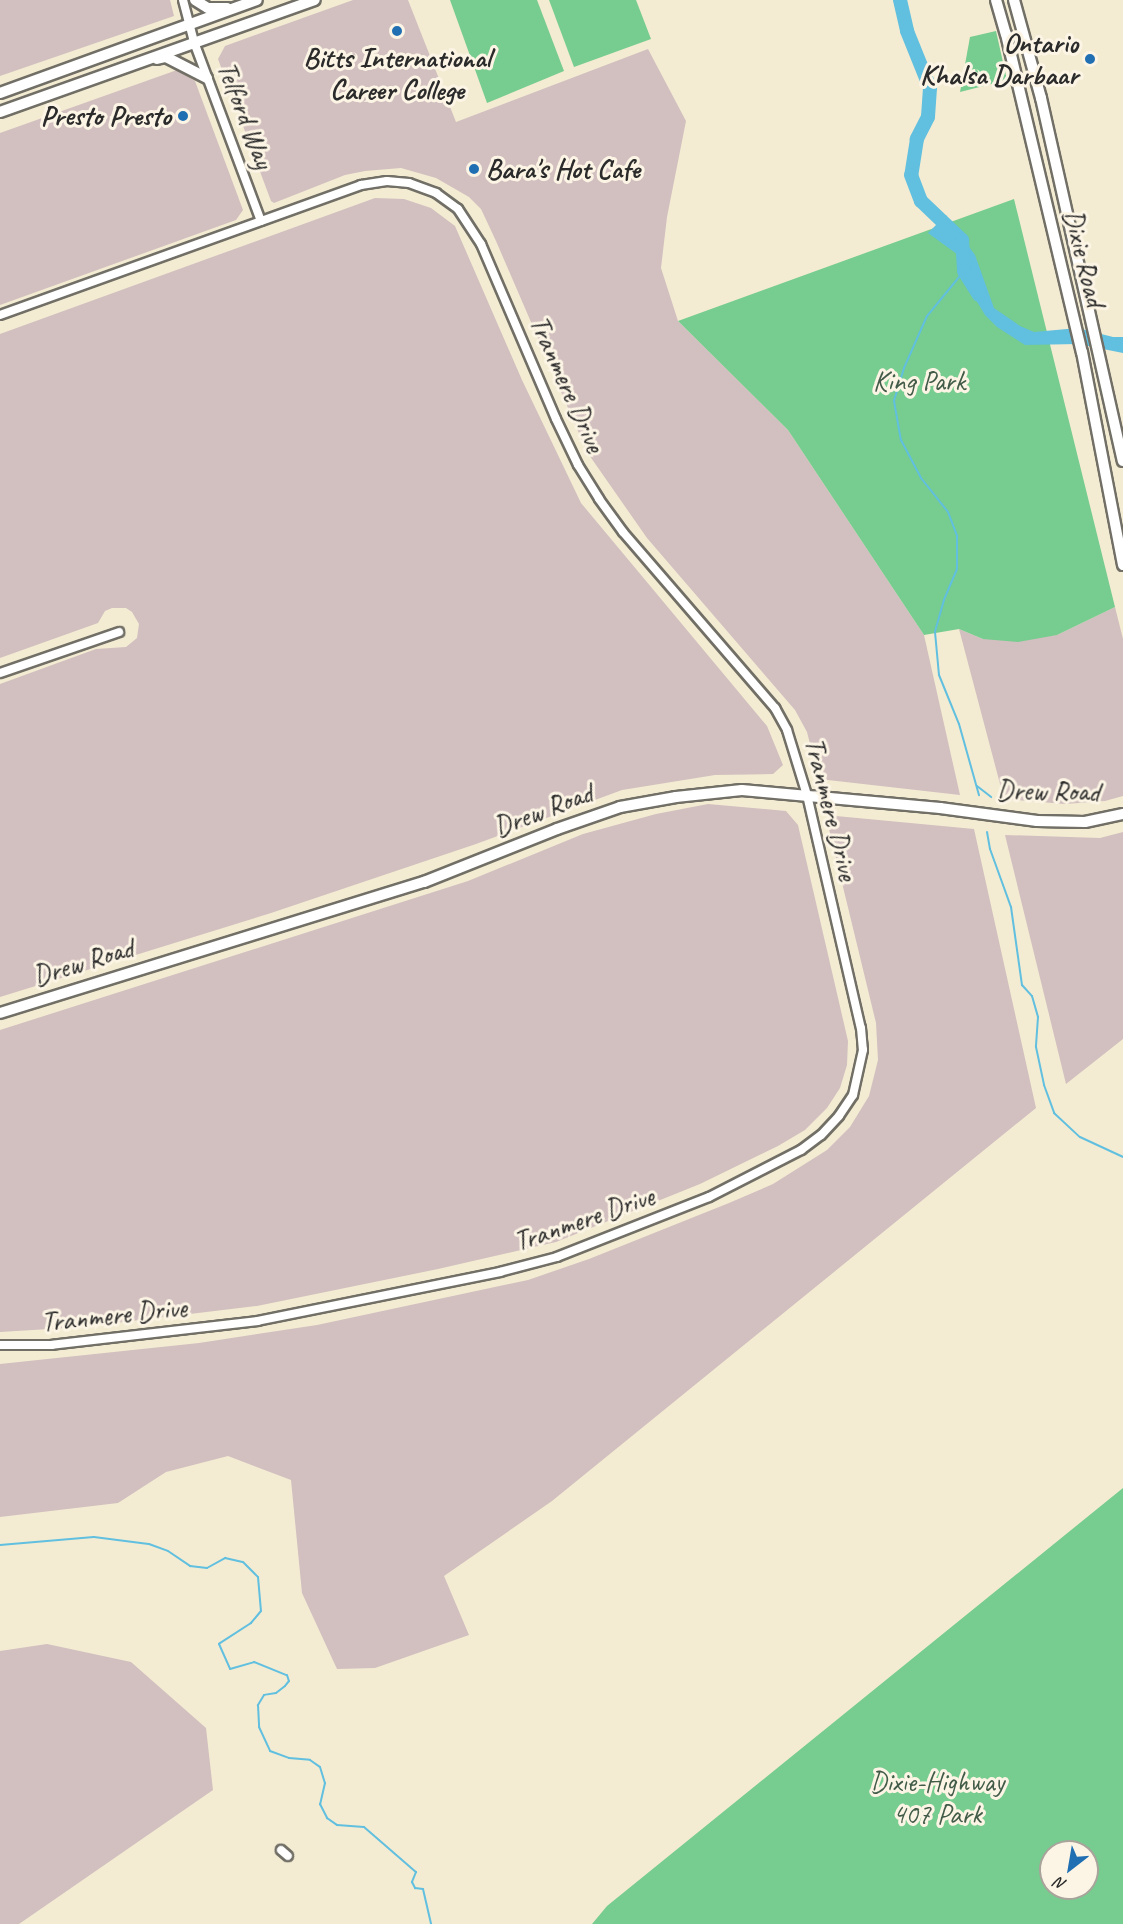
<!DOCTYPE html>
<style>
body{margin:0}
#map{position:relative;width:1123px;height:1924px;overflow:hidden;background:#f3ecd3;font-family:Caveat,sans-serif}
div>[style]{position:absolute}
.industrial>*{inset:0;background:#d2bfbf}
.green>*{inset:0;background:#77cc8f}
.water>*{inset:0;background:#61bfdf}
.stream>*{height:2px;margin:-1px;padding:0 1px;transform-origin:1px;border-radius:1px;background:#61bfdf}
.river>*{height:14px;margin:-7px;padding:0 7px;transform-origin:7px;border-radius:7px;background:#61bfdf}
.roads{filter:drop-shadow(2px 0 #716f66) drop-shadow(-2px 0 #716f66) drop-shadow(0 2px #716f66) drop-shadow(0 -2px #716f66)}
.street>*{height:8px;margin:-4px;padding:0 4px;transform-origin:4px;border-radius:4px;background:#fff}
.secondary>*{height:10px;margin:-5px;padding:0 5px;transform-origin:5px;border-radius:5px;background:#fff}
.dots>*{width:16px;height:16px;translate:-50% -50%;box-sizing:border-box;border:3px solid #fcf5e5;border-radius:50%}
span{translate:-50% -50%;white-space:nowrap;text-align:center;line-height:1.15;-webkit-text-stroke:6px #fcf5e5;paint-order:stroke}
.poi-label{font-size:28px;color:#2b2b2b;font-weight:700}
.right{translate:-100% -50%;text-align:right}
.left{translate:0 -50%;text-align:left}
.street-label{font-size:28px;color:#2b2b2b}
.park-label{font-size:28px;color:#425b49}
.north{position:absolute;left:1039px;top:1840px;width:60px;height:60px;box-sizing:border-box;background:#fcf5e5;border:2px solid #a8a49b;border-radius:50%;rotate:211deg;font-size:16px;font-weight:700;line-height:24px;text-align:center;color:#2b2b2b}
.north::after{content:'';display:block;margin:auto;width:21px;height:27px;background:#1f6fb2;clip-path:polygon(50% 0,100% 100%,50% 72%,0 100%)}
</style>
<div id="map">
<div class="industrial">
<i style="clip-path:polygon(0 0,170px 0,174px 16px,0 76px)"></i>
<i style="clip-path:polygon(353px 0,408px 0,456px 122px,648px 49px,686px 121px,667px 217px,661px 268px,678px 321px,788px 430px,924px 635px,960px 795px,819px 779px,807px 732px,795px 710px,647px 538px,587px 452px,496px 241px,481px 209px,469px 197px,436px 178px,401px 168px,365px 171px,345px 175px,274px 203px,271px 201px,218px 59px,225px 46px)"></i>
<i style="clip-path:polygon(177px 70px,195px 81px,243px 210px,236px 220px,0 305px,0 133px)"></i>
<i style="clip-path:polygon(375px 198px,404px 199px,431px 208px,455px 226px,522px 380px,581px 503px,767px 726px,783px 765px,773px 774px,715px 775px,622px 790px,476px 844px,271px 913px,0 997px,0 684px,96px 649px,126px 647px,137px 638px,139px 624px,132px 612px,126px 608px,112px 608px,105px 611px,98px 623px,0 658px,0 334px)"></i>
<i style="clip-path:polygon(1115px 607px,1123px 639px,1123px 796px,1105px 801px,1065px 804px,1004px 799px,959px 629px,983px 639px,1057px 635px)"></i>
<i style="clip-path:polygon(708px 804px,786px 811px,798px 825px,848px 1041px,847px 1065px,840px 1088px,827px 1108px,805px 1130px,778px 1146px,700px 1184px,556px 1242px,438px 1269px,257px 1306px,82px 1327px,0 1332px,0 1030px,468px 881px,583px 834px,656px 814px)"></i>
<i style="clip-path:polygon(836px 816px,974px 829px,1036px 1108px,552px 1501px,444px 1576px,469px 1635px,375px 1668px,337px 1669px,302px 1593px,291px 1480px,228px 1456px,166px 1472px,118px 1503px,0 1517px,0 1364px,199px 1343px,317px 1325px,528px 1280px,589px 1259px,729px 1203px,773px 1184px,827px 1150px,850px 1127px,869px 1096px,878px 1060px,876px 1023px,828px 825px)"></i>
<i style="clip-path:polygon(1123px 832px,1123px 1039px,1066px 1084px,1005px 835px,1100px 838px)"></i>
<i style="clip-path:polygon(47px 1644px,131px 1662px,206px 1728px,213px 1790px,19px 1924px,0 1924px,0 1651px)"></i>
</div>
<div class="green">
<i style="clip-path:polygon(450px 0,537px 0,564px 71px,487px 103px)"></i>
<i style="clip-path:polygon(549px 0,636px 0,651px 39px,574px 67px)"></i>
<i style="clip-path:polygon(996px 31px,1007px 80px,960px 92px,970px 37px)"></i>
<i style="clip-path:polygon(1014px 199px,1115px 607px,1057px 635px,1018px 642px,983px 639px,959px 629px,924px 635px,788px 430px,678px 321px)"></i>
<i style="clip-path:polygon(evenodd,1123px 1488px,1123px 1924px,592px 1924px,607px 1906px,1123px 1488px,1051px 1852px,1087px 1852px,1087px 1888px,1051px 1888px,1051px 1852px)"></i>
</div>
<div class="water">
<i style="clip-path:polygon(946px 215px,975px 255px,994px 308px,1020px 326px,1034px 332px,1078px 328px,1113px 337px,1123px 337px,1123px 353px,1078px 344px,1025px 345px,997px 327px,985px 315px,976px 300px,961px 257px,928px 233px)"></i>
</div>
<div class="stream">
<i style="left:964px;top:271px;width:58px;rotate:129.4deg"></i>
<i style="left:927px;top:316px;width:57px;rotate:113.9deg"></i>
<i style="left:904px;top:368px;width:34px;rotate:107deg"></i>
<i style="left:894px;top:401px;width:40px;rotate:80deg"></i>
<i style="left:901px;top:440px;width:43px;rotate:62.2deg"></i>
<i style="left:921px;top:478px;width:43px;rotate:51.5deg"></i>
<i style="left:948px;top:512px;width:26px;rotate:69deg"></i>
<i style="left:957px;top:536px;width:33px;rotate:90deg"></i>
<i style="left:957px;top:569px;width:34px;rotate:113deg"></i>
<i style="left:944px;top:600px;width:33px;rotate:106deg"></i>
<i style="left:935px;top:632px;width:43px;rotate:84.7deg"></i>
<i style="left:939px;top:675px;width:53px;rotate:67.8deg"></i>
<i style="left:959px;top:724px;width:74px;rotate:74.3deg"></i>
<i style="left:977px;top:786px;width:18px;rotate:38deg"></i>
<i style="left:987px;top:832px;width:17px;rotate:80deg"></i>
<i style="left:990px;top:849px;width:62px;rotate:70.1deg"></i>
<i style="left:1011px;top:907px;width:79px;rotate:82deg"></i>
<i style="left:1022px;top:985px;width:15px;rotate:48deg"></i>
<i style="left:1032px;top:996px;width:22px;rotate:74deg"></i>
<i style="left:1038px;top:1017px;width:30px;rotate:94deg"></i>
<i style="left:1036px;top:1047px;width:39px;rotate:78deg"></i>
<i style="left:1044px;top:1085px;width:30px;rotate:70deg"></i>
<i style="left:1054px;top:1113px;width:35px;rotate:43deg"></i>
<i style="left:1080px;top:1137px;width:47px;rotate:24.9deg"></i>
<i style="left:0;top:1545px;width:94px;rotate:-4.9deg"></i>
<i style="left:94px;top:1537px;width:55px;rotate:7.3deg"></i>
<i style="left:149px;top:1544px;width:20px;rotate:20deg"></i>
<i style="left:168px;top:1551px;width:27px;rotate:34deg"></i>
<i style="left:190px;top:1566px;width:17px;rotate:7deg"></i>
<i style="left:207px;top:1568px;width:21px;rotate:-29deg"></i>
<i style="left:225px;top:1558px;width:18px;rotate:13deg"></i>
<i style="left:243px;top:1562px;width:21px;rotate:45deg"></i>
<i style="left:258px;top:1577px;width:34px;rotate:85deg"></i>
<i style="left:261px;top:1611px;width:16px;rotate:130deg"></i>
<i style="left:251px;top:1623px;width:38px;rotate:147deg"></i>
<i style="left:219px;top:1644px;width:27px;rotate:66deg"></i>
<i style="left:230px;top:1669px;width:25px;rotate:-16deg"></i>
<i style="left:254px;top:1662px;width:35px;rotate:22deg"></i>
<i style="left:287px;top:1675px;width:6px;rotate:72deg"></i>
<i style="left:289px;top:1681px;width:6px;rotate:129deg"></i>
<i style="left:285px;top:1686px;width:11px;rotate:142deg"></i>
<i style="left:276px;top:1693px;width:12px;rotate:171deg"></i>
<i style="left:264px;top:1695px;width:12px;rotate:121deg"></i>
<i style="left:258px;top:1705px;width:22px;rotate:87deg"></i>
<i style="left:259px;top:1727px;width:26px;rotate:65deg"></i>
<i style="left:270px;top:1751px;width:20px;rotate:20deg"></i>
<i style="left:289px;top:1758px;width:21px;rotate:5deg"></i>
<i style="left:310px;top:1760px;width:12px;rotate:35deg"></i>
<i style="left:320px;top:1767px;width:17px;rotate:73deg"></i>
<i style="left:325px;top:1783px;width:22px;rotate:103deg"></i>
<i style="left:320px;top:1804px;width:16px;rotate:63deg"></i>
<i style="left:327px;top:1818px;width:12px;rotate:35deg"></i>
<i style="left:337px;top:1825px;width:27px;rotate:4deg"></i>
<i style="left:364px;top:1827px;width:69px;rotate:40.9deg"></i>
<i style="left:416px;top:1872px;width:11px;rotate:112deg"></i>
<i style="left:412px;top:1882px;width:7px;rotate:63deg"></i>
<i style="left:415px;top:1888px;width:8px;rotate:7deg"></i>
<i style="left:423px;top:1889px;width:36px;rotate:77deg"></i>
</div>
<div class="river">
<i style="left:900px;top:0;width:32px;rotate:77deg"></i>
<i style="left:907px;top:31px;width:61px;rotate:68deg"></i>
<i style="left:930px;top:88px;width:29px;rotate:94deg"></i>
<i style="left:928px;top:117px;width:25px;rotate:117deg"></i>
<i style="left:917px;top:139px;width:36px;rotate:99deg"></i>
<i style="left:911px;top:175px;width:28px;rotate:69deg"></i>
<i style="left:921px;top:201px;width:57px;rotate:43.6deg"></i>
<i style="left:962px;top:240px;width:31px;rotate:86deg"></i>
<i style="left:964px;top:271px;width:28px;rotate:58deg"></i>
</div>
<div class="roads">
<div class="street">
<i style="left:183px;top:0;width:43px;rotate:75.3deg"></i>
<i style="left:194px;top:42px;width:191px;rotate:69.5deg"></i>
<i style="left:0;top:315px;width:384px;rotate:-19.8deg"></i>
<i style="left:361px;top:185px;width:26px;rotate:-9deg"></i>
<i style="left:387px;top:181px;width:22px;rotate:5deg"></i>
<i style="left:409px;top:183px;width:29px;rotate:20deg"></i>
<i style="left:436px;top:193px;width:27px;rotate:36deg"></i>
<i style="left:458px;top:209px;width:42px;rotate:56.7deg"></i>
<i style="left:481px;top:244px;width:190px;rotate:66.8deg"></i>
<i style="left:556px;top:419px;width:51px;rotate:64.4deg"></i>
<i style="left:578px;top:465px;width:40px;rotate:58deg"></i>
<i style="left:599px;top:499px;width:41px;rotate:54deg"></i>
<i style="left:623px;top:532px;width:233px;rotate:49.2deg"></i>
<i style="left:775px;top:708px;width:25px;rotate:61deg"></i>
<i style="left:787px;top:730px;width:68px;rotate:72.9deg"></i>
<i style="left:807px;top:795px;width:239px;rotate:77deg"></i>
<i style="left:861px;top:1028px;width:22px;rotate:85deg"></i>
<i style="left:863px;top:1050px;width:46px;rotate:102.5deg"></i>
<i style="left:853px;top:1095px;width:25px;rotate:124deg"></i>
<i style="left:839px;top:1116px;width:26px;rotate:133deg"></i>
<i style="left:821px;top:1135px;width:25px;rotate:143deg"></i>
<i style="left:801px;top:1150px;width:103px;rotate:152.9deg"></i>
<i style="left:709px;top:1197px;width:163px;rotate:158.5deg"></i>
<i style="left:557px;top:1257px;width:59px;rotate:165.3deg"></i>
<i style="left:500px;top:1272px;width:247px;rotate:168.6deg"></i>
<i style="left:258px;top:1321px;width:207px;rotate:173.4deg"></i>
<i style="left:52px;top:1345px;width:52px;rotate:180deg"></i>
<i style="left:0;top:673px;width:126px;rotate:-19deg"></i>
<i style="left:281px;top:1850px;width:9px;rotate:41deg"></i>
</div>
<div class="secondary">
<i style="left:195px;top:0;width:15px;rotate:32deg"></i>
<i style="left:208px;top:8px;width:19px"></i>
<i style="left:996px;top:0;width:35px;rotate:74deg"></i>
<i style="left:1006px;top:34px;width:327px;rotate:76.6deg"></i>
<i style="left:1082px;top:352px;width:217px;rotate:79.1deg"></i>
<i style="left:1014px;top:0;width:102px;rotate:74.6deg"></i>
<i style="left:1041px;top:98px;width:372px;rotate:77.3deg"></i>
<i style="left:157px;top:59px;width:9px;rotate:-13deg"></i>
<i style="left:166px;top:57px;width:46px;rotate:27.1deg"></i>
<i style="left:0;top:93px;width:273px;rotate:-19.9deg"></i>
<i style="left:0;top:112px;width:334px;rotate:-19.6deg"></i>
<i style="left:0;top:1013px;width:444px;rotate:-17.2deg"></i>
<i style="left:424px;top:882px;width:143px;rotate:-21.7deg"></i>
<i style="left:557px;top:829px;width:67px;rotate:-19.2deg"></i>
<i style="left:620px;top:807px;width:57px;rotate:-10.1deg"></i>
<i style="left:676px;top:797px;width:66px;rotate:-6.1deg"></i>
<i style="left:742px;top:790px;width:199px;rotate:5.2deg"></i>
<i style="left:940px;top:808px;width:98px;rotate:7.6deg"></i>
<i style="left:1037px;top:821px;width:48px;rotate:1.2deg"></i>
<i style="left:1085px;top:822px;width:39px;rotate:-12deg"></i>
</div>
</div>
<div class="dots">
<i style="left:397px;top:31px;background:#1f6fb2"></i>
<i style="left:1090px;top:59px;background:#1f6fb2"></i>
<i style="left:183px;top:116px;background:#1f6fb2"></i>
<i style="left:474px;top:169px;background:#1f6fb2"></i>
</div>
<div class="poi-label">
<span class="right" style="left:1078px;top:59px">Ontario<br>Khalsa Darbaar</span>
<span style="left:397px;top:74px">Bitts International<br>Career College</span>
<span class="right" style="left:171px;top:116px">Presto Presto</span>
<span class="left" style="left:486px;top:169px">Bara's Hot Cafe</span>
</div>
<div class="street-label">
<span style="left:245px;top:115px;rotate:69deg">Telford Way</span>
<span style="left:1084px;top:258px;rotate:76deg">Dixie Road</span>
<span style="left:567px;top:384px;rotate:66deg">Tranmere Drive</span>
<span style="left:1048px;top:791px;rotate:1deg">Drew Road</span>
<span style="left:831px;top:809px;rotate:76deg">Tranmere Drive</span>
<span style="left:543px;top:810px;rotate:-21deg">Drew Road</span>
<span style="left:83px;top:962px;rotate:-17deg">Drew Road</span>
<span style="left:584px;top:1219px;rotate:-19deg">Tranmere Drive</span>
<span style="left:114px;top:1315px;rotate:-6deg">Tranmere Drive</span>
</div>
<div class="park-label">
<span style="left:919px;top:381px">King Park</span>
<span style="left:937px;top:1798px">Dixie-Highway<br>407 Park</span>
</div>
<div class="north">N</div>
</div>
